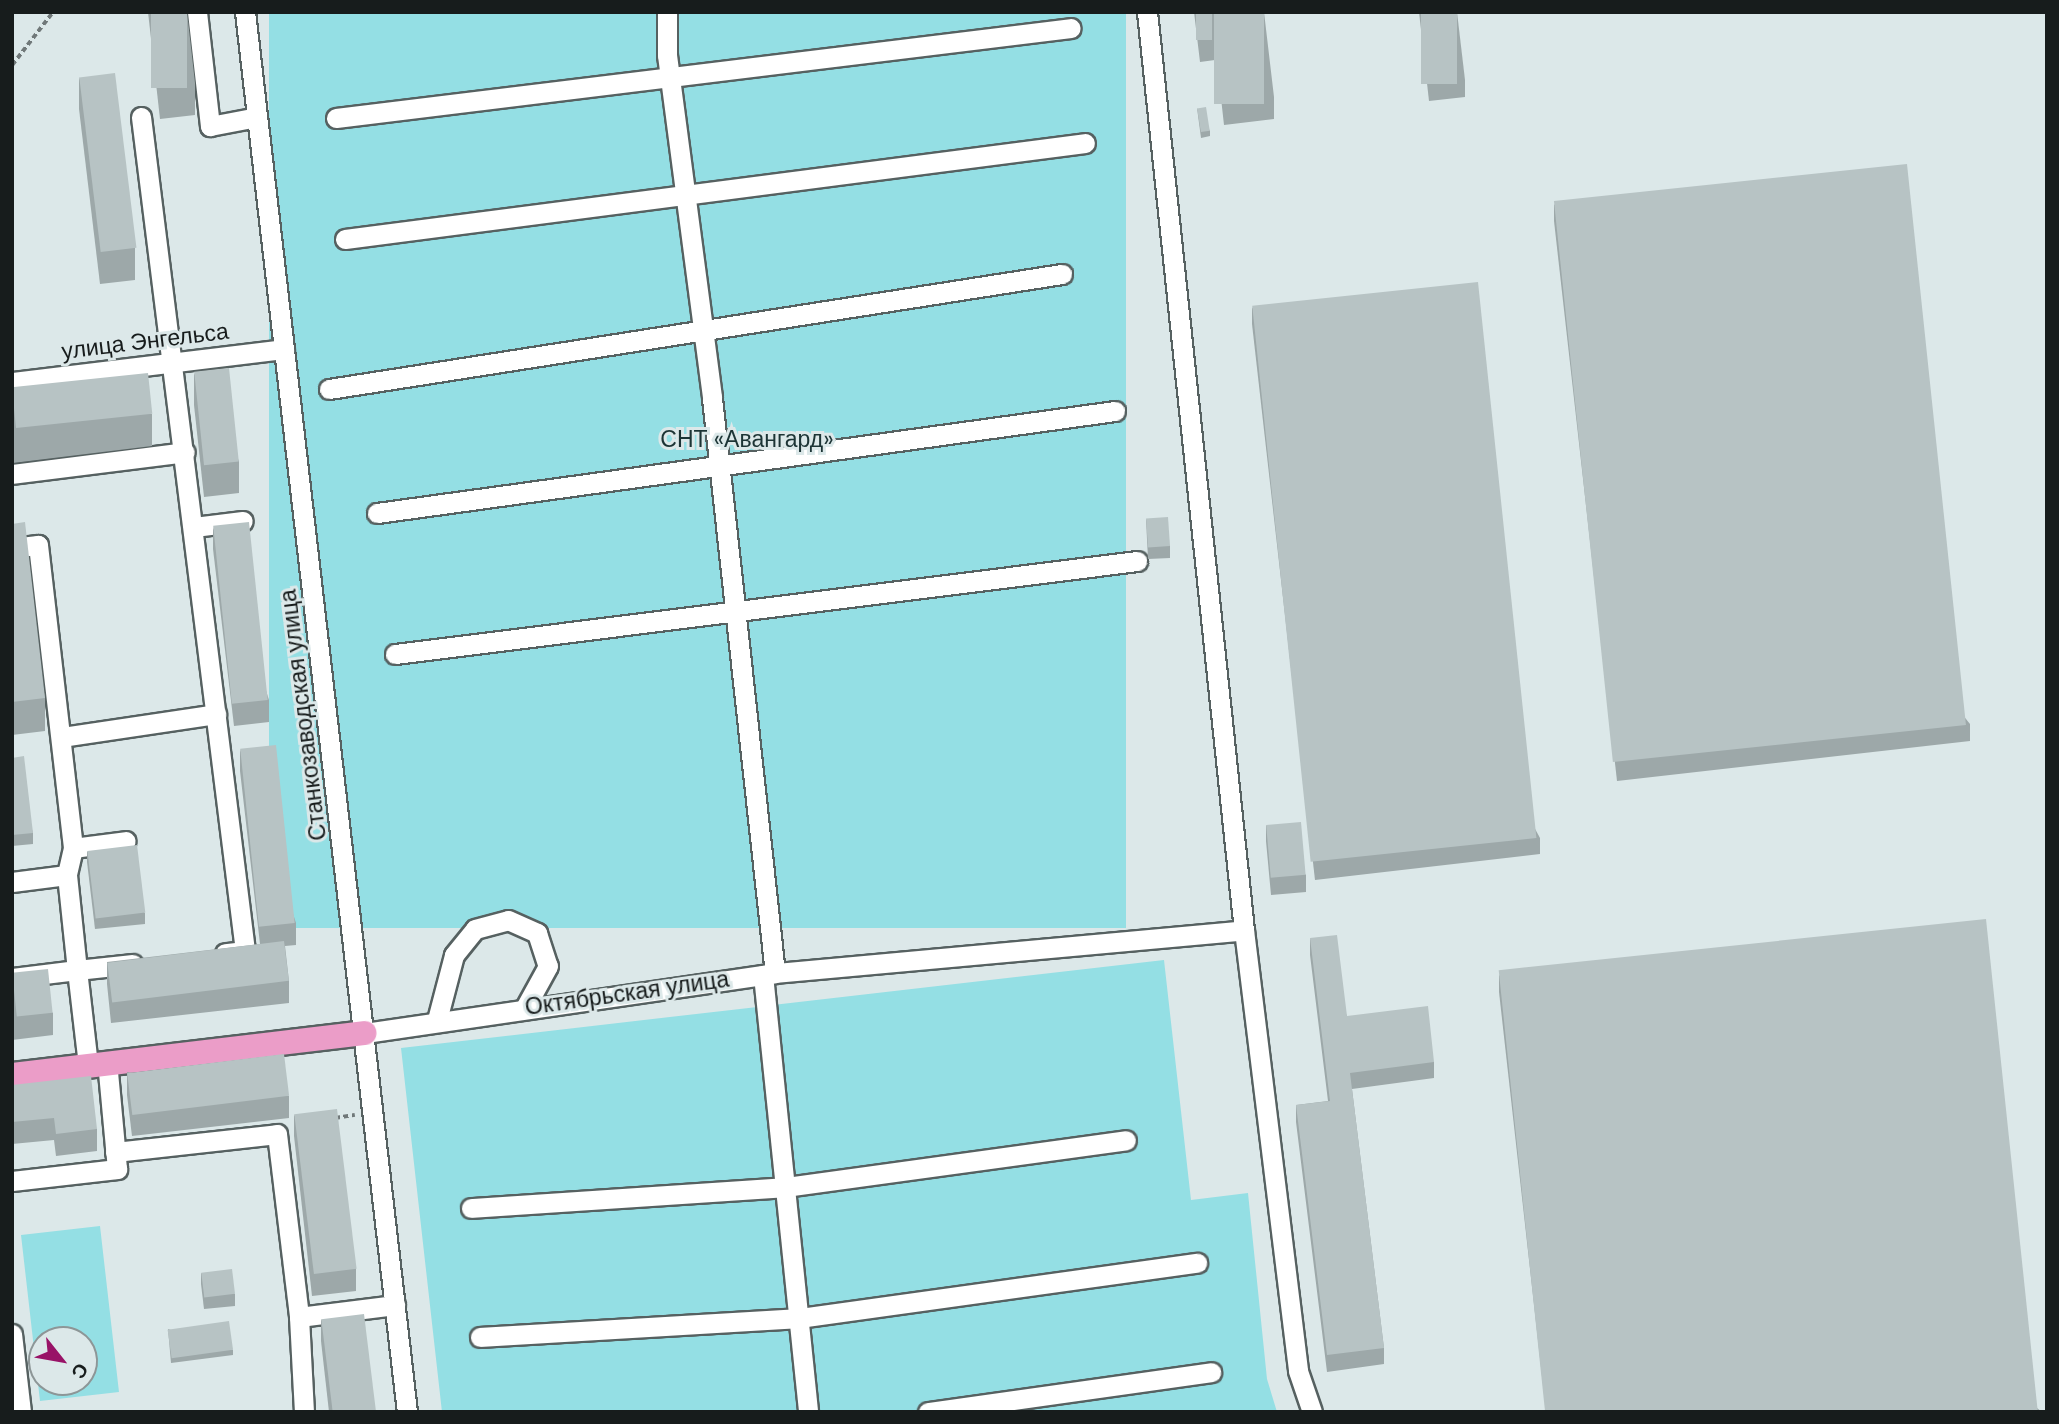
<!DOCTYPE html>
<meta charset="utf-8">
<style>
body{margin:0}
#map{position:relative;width:2059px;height:1424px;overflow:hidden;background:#dce8e9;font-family:"DM Sans",sans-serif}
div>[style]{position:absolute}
.green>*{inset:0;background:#94dfe4;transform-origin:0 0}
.path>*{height:3.5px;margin-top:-1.75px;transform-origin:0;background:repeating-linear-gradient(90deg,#707879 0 5px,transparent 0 8.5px)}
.roads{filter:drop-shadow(2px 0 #566161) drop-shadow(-2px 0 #566161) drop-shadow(0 2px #566161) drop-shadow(0 -2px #566161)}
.minor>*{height:19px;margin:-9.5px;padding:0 9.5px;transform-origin:9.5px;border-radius:9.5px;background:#fff}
.major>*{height:24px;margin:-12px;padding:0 12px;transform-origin:12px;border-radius:12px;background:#eb9dc8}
.wall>*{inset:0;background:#9da8a9}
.building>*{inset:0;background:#b7c3c4;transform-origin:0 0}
span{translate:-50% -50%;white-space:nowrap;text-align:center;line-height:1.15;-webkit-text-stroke:6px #dce8e9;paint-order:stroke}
.street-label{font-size:23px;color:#171c1c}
.park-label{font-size:23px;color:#1c3435}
.frame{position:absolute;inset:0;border:14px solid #171c1c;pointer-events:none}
.north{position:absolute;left:28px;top:1326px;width:70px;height:70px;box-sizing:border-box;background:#dce8e9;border:2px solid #8d9697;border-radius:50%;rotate:121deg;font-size:19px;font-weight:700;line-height:28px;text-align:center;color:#171c1c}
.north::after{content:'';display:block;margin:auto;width:24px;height:32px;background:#981367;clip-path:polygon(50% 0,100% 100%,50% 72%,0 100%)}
</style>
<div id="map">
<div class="green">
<i style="left:269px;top:12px;width:857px;height:916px"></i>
<i style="clip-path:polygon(1164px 960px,1191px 1200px,1248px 1193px,1267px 1379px,1277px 1412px,442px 1412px,401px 1048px)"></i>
<i style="clip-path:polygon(evenodd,100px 1226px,119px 1392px,40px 1401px,21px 1235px,100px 1226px,42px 1340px,84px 1340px,84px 1382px,42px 1382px,42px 1340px)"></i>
</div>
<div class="path">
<i style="left:12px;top:65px;width:67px;rotate:-52.3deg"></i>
<i style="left:335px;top:1118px;width:20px;rotate:-9deg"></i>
</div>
<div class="roads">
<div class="minor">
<i style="left:197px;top:12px;width:115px;rotate:83.5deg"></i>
<i style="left:210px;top:126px;width:48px;rotate:-10.8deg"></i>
<i style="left:245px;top:12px;width:1409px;rotate:83.4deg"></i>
<i style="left:667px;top:12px;width:43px;rotate:90deg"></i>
<i style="left:667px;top:55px;width:346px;rotate:82.5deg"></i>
<i style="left:712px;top:398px;width:578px;rotate:83.75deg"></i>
<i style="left:1147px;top:12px;width:923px;rotate:83.97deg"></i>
<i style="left:1244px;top:930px;width:444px;rotate:83deg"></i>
<i style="left:1298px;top:1371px;width:43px;rotate:71.1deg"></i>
<i style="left:141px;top:117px;width:840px;rotate:82.89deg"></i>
<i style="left:245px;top:951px;width:20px;rotate:174deg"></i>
<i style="left:336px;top:118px;width:740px;rotate:-6.98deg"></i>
<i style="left:345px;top:239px;width:746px;rotate:-7.39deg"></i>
<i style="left:12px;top:382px;width:274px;rotate:-6.9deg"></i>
<i style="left:329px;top:389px;width:742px;rotate:-8.92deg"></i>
<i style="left:12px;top:474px;width:174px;rotate:-7.2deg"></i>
<i style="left:377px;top:513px;width:745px;rotate:-7.87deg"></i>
<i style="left:194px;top:527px;width:49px;rotate:-7deg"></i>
<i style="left:12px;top:548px;width:26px;rotate:-7deg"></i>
<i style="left:38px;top:545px;width:305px;rotate:83.4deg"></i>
<i style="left:73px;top:848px;width:28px;rotate:103deg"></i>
<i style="left:67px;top:875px;width:96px;rotate:84deg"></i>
<i style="left:77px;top:970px;width:65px;rotate:173deg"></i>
<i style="left:395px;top:654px;width:748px;rotate:-7.14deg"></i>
<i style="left:62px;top:737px;width:156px;rotate:-8.5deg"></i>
<i style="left:73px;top:848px;width:53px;rotate:-7.5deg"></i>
<i style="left:12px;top:882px;width:55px;rotate:-7.3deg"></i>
<i style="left:763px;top:975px;width:439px;rotate:84.1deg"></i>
<i style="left:437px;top:1020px;width:67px;rotate:-75.3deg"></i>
<i style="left:454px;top:955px;width:33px;rotate:-51deg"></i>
<i style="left:475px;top:929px;width:34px;rotate:-15deg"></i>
<i style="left:508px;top:920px;width:32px;rotate:24deg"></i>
<i style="left:537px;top:933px;width:35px;rotate:72deg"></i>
<i style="left:548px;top:966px;width:46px;rotate:118.8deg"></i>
<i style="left:365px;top:1033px;width:414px;rotate:-8.3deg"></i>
<i style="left:775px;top:973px;width:471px;rotate:-5.2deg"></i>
<i style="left:88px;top:1065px;width:96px;rotate:-96.6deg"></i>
<i style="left:77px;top:970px;width:56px;rotate:-6.1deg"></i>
<i style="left:115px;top:1152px;width:163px;rotate:-6.3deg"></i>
<i style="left:277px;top:1134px;width:184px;rotate:83.1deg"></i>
<i style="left:299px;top:1317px;width:97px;rotate:-7.1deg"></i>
<i style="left:12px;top:1181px;width:106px;rotate:-6.5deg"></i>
<i style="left:117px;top:1169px;width:107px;rotate:-95.3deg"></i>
<i style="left:471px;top:1208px;width:315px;rotate:-3.8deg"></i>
<i style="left:785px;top:1187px;width:344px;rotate:-7.8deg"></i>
<i style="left:299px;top:1317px;width:95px;rotate:87deg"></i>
<i style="left:12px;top:1334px;width:79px;rotate:83.4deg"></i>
<i style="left:480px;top:1337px;width:320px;rotate:-3.4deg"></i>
<i style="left:799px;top:1318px;width:402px;rotate:-7.9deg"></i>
<i style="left:928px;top:1412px;width:286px;rotate:-8deg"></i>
</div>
<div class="major">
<i style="left:12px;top:1075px;width:355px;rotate:-6.8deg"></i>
</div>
</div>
<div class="wall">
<i style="clip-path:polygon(148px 12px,187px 12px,195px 83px,195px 115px,160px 119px)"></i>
<i style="clip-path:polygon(1194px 12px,1264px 12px,1274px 97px,1274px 119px,1224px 125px,1215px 44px,1215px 60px,1200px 62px)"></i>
<i style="clip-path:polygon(1419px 12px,1457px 12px,1465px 80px,1465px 97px,1429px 101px)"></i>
<i style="clip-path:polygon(79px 77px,135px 248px,135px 280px,100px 284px,79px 109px)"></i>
<i style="clip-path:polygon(1197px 108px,1210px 131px,1210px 136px,1201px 138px)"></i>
<i style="clip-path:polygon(1554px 204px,1970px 724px,1970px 741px,1617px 781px,1554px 221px)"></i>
<i style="clip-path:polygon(1252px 307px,1540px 838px,1540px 854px,1315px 880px,1252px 324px)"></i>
<i style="clip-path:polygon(194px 373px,239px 461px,239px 493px,204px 497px,194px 405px)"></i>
<i style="clip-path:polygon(12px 389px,152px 414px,152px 446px,12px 463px)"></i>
<i style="clip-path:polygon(1146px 519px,1170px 546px,1170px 558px,1148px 559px)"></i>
<i style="clip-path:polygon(12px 524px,45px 698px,45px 731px,12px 735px)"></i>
<i style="clip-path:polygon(213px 527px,269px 700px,269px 722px,234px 726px,213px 549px)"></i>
<i style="clip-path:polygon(240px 749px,296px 923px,296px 945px,285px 946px,289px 981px,289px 1003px,111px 1023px,107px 984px,107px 962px,260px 944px,240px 771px)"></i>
<i style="clip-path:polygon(12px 758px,33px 833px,33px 844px,12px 846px)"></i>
<i style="clip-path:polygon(1266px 825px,1306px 875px,1306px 892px,1271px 895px,1266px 841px)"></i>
<i style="clip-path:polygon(87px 851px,145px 913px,145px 924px,95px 929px,87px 862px)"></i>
<i style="clip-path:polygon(1310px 938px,1347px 1016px,1434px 1062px,1434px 1078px,1352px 1089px,1384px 1348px,1384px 1364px,1327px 1372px,1296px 1122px,1296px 1105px,1328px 1101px,1310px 955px)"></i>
<i style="clip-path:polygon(12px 973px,53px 1013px,53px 1035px,12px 1040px)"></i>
<i style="clip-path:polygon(1499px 975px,2042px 1412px,1546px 1412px,1499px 992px)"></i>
<i style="clip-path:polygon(127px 1072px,289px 1096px,289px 1118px,132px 1136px,127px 1095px)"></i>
<i style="clip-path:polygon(12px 1085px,97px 1129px,97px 1151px,56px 1156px,54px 1140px,12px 1144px)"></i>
<i style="clip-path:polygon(294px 1114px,356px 1269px,356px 1291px,312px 1296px,294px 1136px)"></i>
<i style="clip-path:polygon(201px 1273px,235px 1294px,235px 1306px,204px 1309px,201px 1284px)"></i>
<i style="clip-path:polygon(321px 1319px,376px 1412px,329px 1412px,321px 1341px)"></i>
<i style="clip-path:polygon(168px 1329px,233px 1350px,233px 1355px,171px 1363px)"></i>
</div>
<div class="building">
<i style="left:151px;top:12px;width:36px;height:76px"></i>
<i style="left:1196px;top:12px;width:16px;height:28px"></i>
<i style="left:1214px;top:12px;width:50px;height:92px"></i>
<i style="left:1421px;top:12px;width:36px;height:72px"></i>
<i style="left:115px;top:73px;width:176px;height:36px;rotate:83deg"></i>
<i style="left:1206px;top:107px;width:24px;height:9px;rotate:81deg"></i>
<i style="left:1907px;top:164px;width:564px;height:355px;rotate:84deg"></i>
<i style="left:1478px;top:282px;width:559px;height:227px;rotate:84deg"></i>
<i style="left:229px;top:368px;width:94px;height:35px;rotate:84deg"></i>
<i style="left:148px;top:373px;width:41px;height:137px;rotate:84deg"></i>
<i style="left:1168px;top:517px;width:29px;height:22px;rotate:86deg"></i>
<i style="clip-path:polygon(25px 522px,45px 698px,12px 702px,12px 524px)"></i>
<i style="left:249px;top:522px;width:179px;height:36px;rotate:84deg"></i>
<i style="left:276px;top:745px;width:179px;height:36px;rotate:84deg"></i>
<i style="clip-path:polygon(24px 756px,33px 833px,12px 835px,12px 758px)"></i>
<i style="left:1301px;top:822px;width:53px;height:35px;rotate:85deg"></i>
<i style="left:137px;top:845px;width:68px;height:50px;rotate:83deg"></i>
<i style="left:1986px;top:919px;width:496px;height:490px;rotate:84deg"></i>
<i style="clip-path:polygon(1337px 935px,1347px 1016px,1428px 1006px,1434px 1062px,1350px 1073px,1384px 1348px,1327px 1355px,1296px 1105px,1330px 1101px,1310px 938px)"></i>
<i style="left:284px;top:941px;width:40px;height:178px;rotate:83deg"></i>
<i style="left:48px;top:969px;width:44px;height:36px;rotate:84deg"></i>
<i style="left:284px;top:1054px;width:42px;height:158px;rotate:83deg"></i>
<i style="clip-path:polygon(91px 1076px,97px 1129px,56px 1134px,54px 1118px,12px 1122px,12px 1085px)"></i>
<i style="left:337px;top:1109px;width:161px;height:43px;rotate:83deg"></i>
<i style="left:232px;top:1269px;width:25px;height:31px;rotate:83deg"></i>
<i style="left:364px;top:1314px;width:99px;height:43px;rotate:83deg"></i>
<i style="left:229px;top:1321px;width:29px;height:62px;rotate:82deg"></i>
</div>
<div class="street-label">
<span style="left:145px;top:341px;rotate:-7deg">улица Энгельса</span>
<span style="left:303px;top:715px;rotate:-97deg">Станкозаводская улица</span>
<span style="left:627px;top:993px;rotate:-8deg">Октябрьская улица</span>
</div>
<div class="park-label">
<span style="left:747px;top:439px">СНТ «Авангард»</span>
</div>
<div class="frame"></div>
<div class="north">С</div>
</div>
